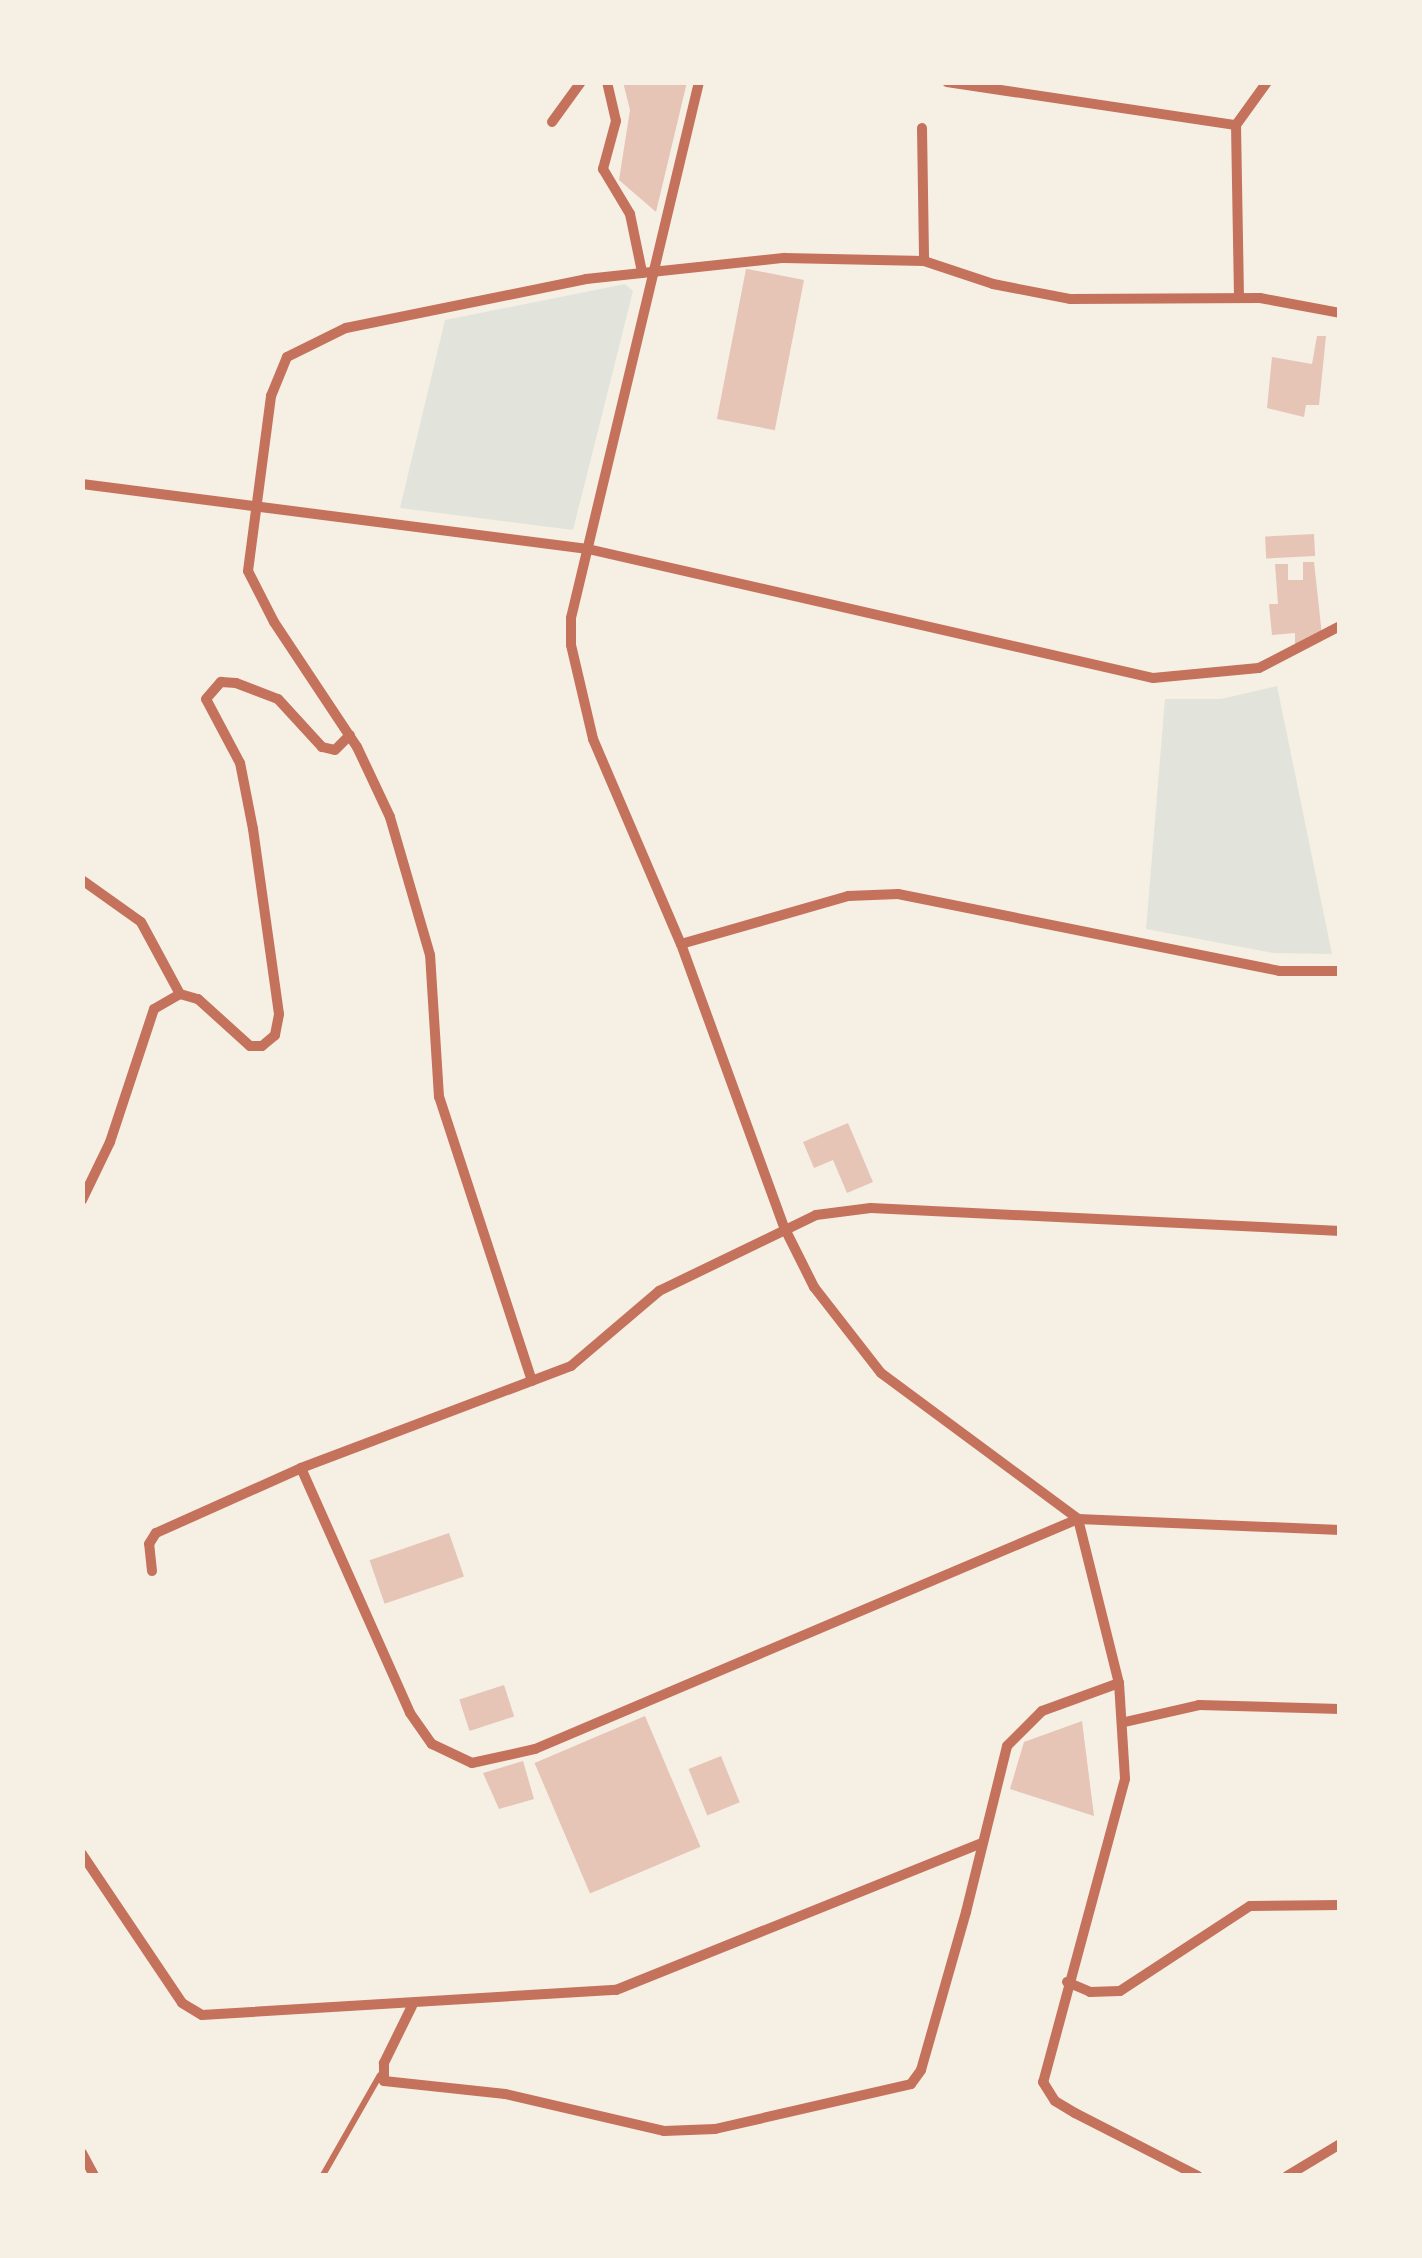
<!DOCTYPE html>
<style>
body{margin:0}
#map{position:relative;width:1422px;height:2258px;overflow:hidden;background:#f6efe4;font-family:"Work Sans",sans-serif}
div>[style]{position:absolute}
.green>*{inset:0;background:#e2e4dc}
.building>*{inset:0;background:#e6c5b7;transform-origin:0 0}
.service>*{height:6px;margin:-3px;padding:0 3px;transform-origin:3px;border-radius:3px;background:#c5725c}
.minor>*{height:10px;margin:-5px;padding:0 5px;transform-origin:5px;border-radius:5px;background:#c5725c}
span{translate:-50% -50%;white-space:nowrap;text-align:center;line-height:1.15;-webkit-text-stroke:10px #f6efe4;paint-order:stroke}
.frame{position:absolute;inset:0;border:85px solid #f6efe4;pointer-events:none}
</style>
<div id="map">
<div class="green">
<i style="clip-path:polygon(625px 284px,633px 291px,573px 530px,400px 508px,445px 320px)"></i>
<i style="clip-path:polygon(1277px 686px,1332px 954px,1274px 953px,1146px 929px,1165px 699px,1221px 699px)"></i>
</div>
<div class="building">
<i style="clip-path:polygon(623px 82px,687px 82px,656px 212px,619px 180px,630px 110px)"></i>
<i style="left:804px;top:280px;width:153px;height:59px;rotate:101deg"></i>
<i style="clip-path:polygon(1317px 336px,1326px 336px,1319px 405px,1306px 405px,1304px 417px,1267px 408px,1272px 357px,1312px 364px)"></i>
<i style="left:1314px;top:534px;width:22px;height:49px;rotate:87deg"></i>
<i style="clip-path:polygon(1303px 562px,1314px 562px,1322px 635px,1295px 644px,1295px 633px,1272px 635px,1269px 604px,1278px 604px,1275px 564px,1288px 564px,1288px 580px,1303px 580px)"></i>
<i style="clip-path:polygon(848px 1123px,873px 1182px,847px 1193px,833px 1160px,814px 1168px,803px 1142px)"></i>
<i style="left:449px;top:1533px;width:46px;height:84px;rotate:71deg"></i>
<i style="left:504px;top:1685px;width:33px;height:47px;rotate:72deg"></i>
<i style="left:645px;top:1716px;width:142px;height:120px;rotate:67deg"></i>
<i style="clip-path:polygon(1082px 1721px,1094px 1816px,1010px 1789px,1024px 1742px)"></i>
<i style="left:721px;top:1756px;width:50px;height:35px;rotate:68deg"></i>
<i style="clip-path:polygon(523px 1761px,534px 1799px,499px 1809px,483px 1773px)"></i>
</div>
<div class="service">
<i style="left:323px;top:2175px;width:115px;rotate:-60.3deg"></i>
</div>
<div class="minor">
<i style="left:607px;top:82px;width:40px;rotate:77deg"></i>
<i style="left:616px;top:121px;width:50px;rotate:105.2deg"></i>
<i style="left:603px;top:169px;width:52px;rotate:59deg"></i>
<i style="left:630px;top:214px;width:59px;rotate:78.3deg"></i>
<i style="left:699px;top:82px;width:551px;rotate:103.43deg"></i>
<i style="left:571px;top:618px;width:27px;rotate:90deg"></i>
<i style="left:571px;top:645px;width:97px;rotate:76.8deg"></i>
<i style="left:593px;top:739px;width:223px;rotate:66.8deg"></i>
<i style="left:681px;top:944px;width:301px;rotate:70deg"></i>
<i style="left:784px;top:1227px;width:67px;rotate:63.4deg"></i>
<i style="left:814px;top:1287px;width:109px;rotate:52.1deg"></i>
<i style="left:881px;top:1373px;width:245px;rotate:36.5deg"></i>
<i style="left:1078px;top:1519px;width:262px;rotate:2.4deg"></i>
<i style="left:947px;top:82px;width:292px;rotate:8.5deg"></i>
<i style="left:552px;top:122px;width:49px;rotate:-54.1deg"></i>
<i style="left:922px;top:128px;width:133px;rotate:89.1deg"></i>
<i style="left:1239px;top:297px;width:172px;rotate:-91deg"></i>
<i style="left:1236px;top:125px;width:53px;rotate:-54.2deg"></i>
<i style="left:82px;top:484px;width:510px;rotate:7.32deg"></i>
<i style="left:588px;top:549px;width:580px;rotate:12.86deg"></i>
<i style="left:1153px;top:678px;width:106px;rotate:-5.4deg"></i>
<i style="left:1259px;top:668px;width:91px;rotate:-27.4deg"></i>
<i style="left:82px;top:880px;width:72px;rotate:35.4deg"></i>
<i style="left:141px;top:922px;width:82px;rotate:61.6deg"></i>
<i style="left:180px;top:994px;width:19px;rotate:16deg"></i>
<i style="left:198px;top:999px;width:70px;rotate:42.1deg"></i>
<i style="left:250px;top:1046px;width:12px"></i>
<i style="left:262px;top:1046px;width:17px;rotate:-40deg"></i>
<i style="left:275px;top:1035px;width:21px;rotate:-79deg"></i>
<i style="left:279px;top:1014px;width:187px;rotate:-98deg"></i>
<i style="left:253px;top:829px;width:67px;rotate:-101.1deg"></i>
<i style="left:240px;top:763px;width:72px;rotate:-118deg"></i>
<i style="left:206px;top:699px;width:23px;rotate:-49deg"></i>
<i style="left:221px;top:682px;width:15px;rotate:4deg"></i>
<i style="left:236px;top:683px;width:45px;rotate:20.9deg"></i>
<i style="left:278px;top:699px;width:65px;rotate:47.5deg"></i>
<i style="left:322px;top:747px;width:13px;rotate:13deg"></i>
<i style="left:335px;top:750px;width:21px;rotate:-45deg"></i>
<i style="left:681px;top:944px;width:174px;rotate:-16deg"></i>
<i style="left:848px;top:896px;width:50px;rotate:-2.3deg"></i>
<i style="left:898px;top:894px;width:389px;rotate:11.4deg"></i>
<i style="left:1279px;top:971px;width:61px"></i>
<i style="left:82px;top:1200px;width:64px;rotate:-64.2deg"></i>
<i style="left:110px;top:1142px;width:140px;rotate:-71.7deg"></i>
<i style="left:154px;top:1009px;width:30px;rotate:-30deg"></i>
<i style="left:532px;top:1381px;width:299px;rotate:-108.1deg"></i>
<i style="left:439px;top:1097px;width:142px;rotate:-93.6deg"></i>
<i style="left:430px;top:955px;width:144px;rotate:-106.2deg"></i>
<i style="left:390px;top:817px;width:77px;rotate:-115.2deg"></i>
<i style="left:357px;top:747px;width:150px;rotate:-123.6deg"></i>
<i style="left:274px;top:622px;width:57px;rotate:-117deg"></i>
<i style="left:248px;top:571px;width:177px;rotate:-82.5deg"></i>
<i style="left:271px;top:396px;width:42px;rotate:-67.7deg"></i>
<i style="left:287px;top:357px;width:66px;rotate:-26.2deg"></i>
<i style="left:346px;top:328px;width:245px;rotate:-11.5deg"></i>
<i style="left:586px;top:279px;width:199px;rotate:-6.1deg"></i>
<i style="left:784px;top:258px;width:140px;rotate:1.2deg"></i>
<i style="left:924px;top:261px;width:73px;rotate:18.4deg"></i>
<i style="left:993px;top:284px;width:78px;rotate:11deg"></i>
<i style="left:1070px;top:299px;width:190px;rotate:-0.3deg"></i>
<i style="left:1260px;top:298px;width:81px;rotate:10.6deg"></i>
<i style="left:301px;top:1468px;width:268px;rotate:66deg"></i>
<i style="left:410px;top:1713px;width:38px;rotate:55deg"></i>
<i style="left:432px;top:1744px;width:44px;rotate:25.4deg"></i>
<i style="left:472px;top:1763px;width:65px;rotate:-12.5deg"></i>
<i style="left:535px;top:1749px;width:590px;rotate:-22.96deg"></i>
<i style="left:1078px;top:1519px;width:169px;rotate:76deg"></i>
<i style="left:1119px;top:1683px;width:96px;rotate:86.4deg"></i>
<i style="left:1125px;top:1779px;width:314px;rotate:105.1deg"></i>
<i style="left:1043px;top:2082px;width:22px;rotate:58deg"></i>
<i style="left:1055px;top:2101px;width:23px;rotate:31deg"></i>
<i style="left:1075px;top:2113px;width:138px;rotate:27.1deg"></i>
<i style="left:152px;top:1571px;width:27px;rotate:-96deg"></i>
<i style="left:149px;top:1544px;width:13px;rotate:-58deg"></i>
<i style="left:156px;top:1533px;width:159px;rotate:-24.1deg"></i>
<i style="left:301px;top:1468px;width:289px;rotate:-20.7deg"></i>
<i style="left:571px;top:1366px;width:116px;rotate:-40.4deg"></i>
<i style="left:659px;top:1291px;width:174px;rotate:-25.8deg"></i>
<i style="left:816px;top:1215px;width:55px;rotate:-7.3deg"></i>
<i style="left:871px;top:1208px;width:470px;rotate:2.8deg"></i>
<i style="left:1125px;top:1722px;width:76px;rotate:-12.9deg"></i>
<i style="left:1199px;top:1705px;width:141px;rotate:1.6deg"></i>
<i style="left:82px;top:1854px;width:179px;rotate:56.1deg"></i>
<i style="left:182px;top:2003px;width:23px;rotate:31deg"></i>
<i style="left:202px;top:2015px;width:415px;rotate:-3.5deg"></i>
<i style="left:616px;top:1990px;width:394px;rotate:-21.9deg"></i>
<i style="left:1067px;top:1982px;width:25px;rotate:23deg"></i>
<i style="left:1090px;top:1992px;width:30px;rotate:-2deg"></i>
<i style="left:1120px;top:1991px;width:155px;rotate:-33.2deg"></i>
<i style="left:1250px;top:1906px;width:90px;rotate:-0.6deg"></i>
<i style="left:412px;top:2006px;width:64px;rotate:116.2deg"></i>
<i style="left:384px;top:2063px;width:18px;rotate:90deg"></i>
<i style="left:384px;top:2081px;width:122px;rotate:6.1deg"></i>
<i style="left:505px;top:2094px;width:163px;rotate:13.1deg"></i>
<i style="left:664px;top:2131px;width:51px;rotate:-2.2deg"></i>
<i style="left:715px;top:2129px;width:201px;rotate:-12.9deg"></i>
<i style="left:911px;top:2084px;width:17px;rotate:-54deg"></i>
<i style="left:921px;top:2070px;width:164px;rotate:-74.1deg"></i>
<i style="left:966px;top:1912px;width:171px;rotate:-76.1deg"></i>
<i style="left:1007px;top:1746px;width:49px;rotate:-45deg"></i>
<i style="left:1042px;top:1711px;width:82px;rotate:-20deg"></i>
<i style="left:82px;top:2153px;width:26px;rotate:62deg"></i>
<i style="left:1287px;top:2176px;width:62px;rotate:-31.1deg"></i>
</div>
<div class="frame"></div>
</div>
